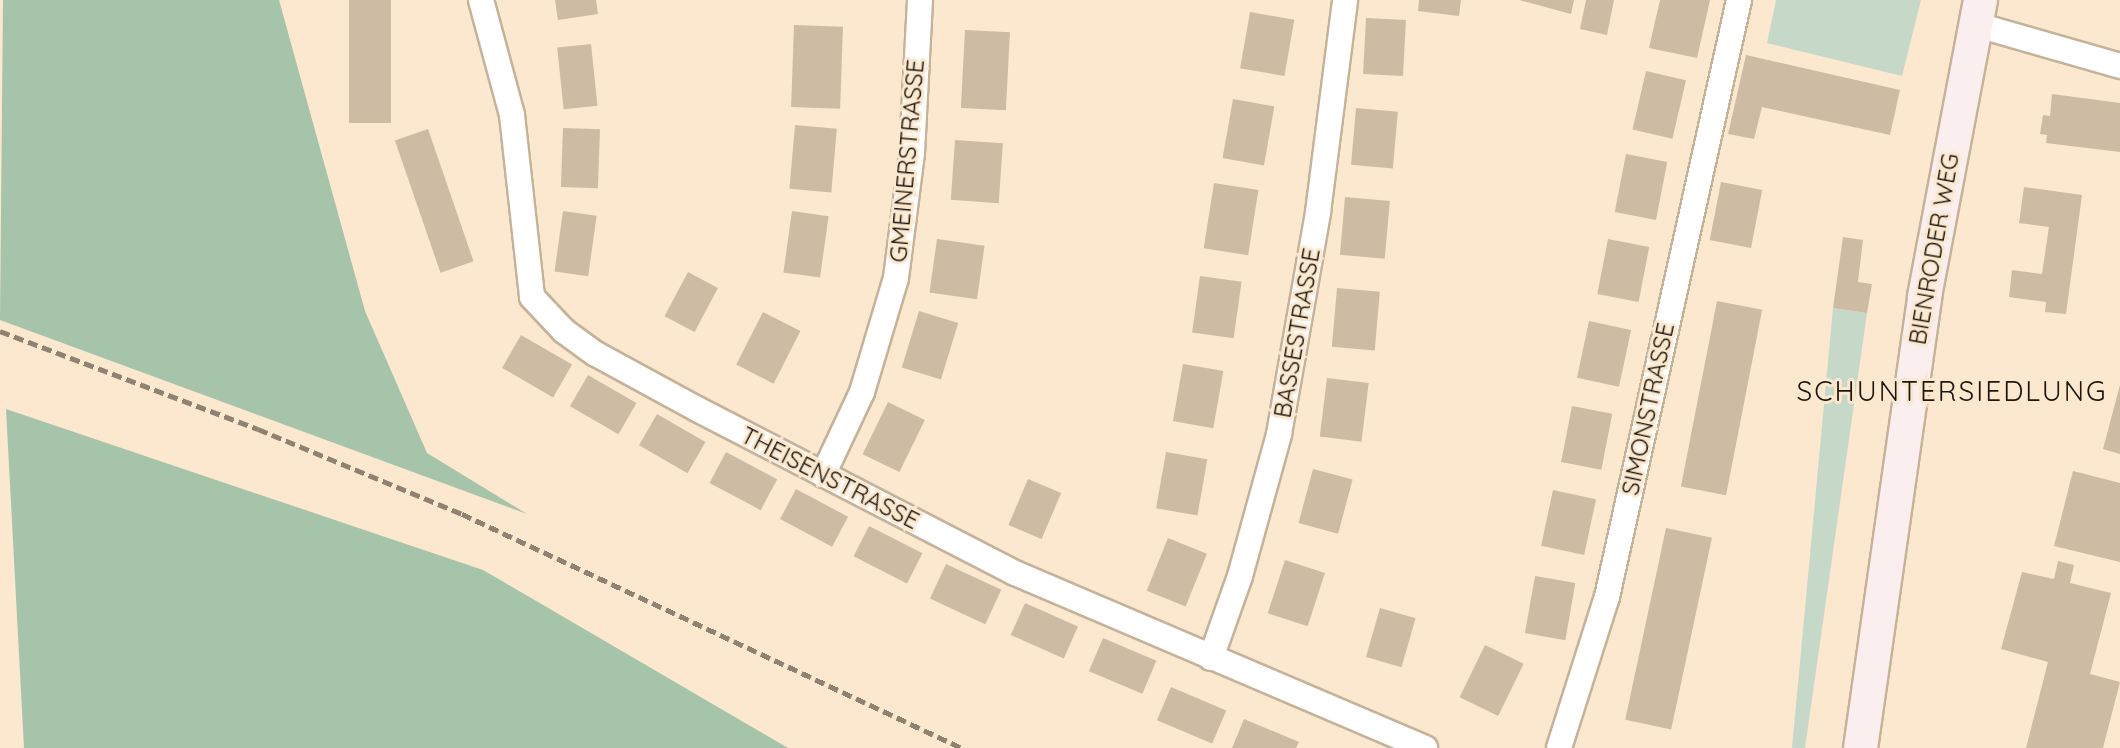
<!DOCTYPE html>
<style>
body{margin:0}
#map{position:relative;width:2120px;height:748px;overflow:hidden;background:#fbe8cf;font-family:Quicksand,sans-serif}
div>[style]{position:absolute}
.green>*{inset:0;background:#c6d8c7}
.forest>*{inset:0;background:#a6c4a9}
.building>*{inset:0;background:#cebba3;transform-origin:0 0}
.roads{filter:drop-shadow(2px 0 #c4b299) drop-shadow(-2px 0 #c4b299) drop-shadow(0 2px #c4b299) drop-shadow(0 -2px #c4b299)}
.minor>*{height:24px;margin:-12px;padding:0 12px;transform-origin:12px;border-radius:12px;background:#fff}
.secondary>*{height:33px;margin:-16.5px;padding:0 16.5px;transform-origin:16.5px;border-radius:16.5px;background:#fbeeee}
.rail>*{height:5px;margin-top:-2.5px;transform-origin:0;background:repeating-linear-gradient(90deg,#8f8271 0 10px,transparent 0 15px)}
span{translate:-50% -50%;white-space:nowrap;text-align:center;line-height:1.15;-webkit-text-stroke:6px #fbe8cf;paint-order:stroke}
.street-label{font-size:24px;color:#1c160d}
.quarter-label{font-size:28px;color:#1c160d;letter-spacing:2px}
</style>
<div id="map">
<div class="green">
<i style="clip-path:polygon(1776px 0,1921px 0,1902px 76px,1767px 43px)"></i>
<i style="clip-path:polygon(1833px 308px,1867px 313px,1805px 748px,1792px 748px)"></i>
</div>
<div class="forest">
<i style="clip-path:polygon(3px 0,279px 0,365px 311px,427px 453px,527px 514px,0 320px)"></i>
<i style="clip-path:polygon(6px 409px,483px 570px,788px 748px,24px 748px)"></i>
</div>
<div class="building">
<i style="left:349px;top:0;width:42px;height:123px"></i>
<i style="clip-path:polygon(555px 0,596px 0,598px 14px,558px 20px)"></i>
<i style="clip-path:polygon(1419px 0,1461px 0,1459px 16px,1418px 11px)"></i>
<i style="clip-path:polygon(1519px 0,1574px 0,1571px 14px)"></i>
<i style="clip-path:polygon(1586px 0,1614px 0,1607px 35px,1580px 29px)"></i>
<i style="clip-path:polygon(1660px 0,1710px 0,1697px 58px,1649px 48px)"></i>
<i style="left:1250px;top:12px;width:45px;height:57px;rotate:10deg"></i>
<i style="left:1366px;top:18px;width:40px;height:56px;rotate:3deg"></i>
<i style="left:794px;top:25px;width:49px;height:82px;rotate:2deg"></i>
<i style="left:965px;top:30px;width:45px;height:78px;rotate:3deg"></i>
<i style="left:591px;top:44px;width:62px;height:34px;rotate:84deg"></i>
<i style="clip-path:polygon(1746px 55px,1900px 90px,1890px 135px,1762px 107px,1754px 139px,1728px 134px)"></i>
<i style="left:1646px;top:71px;width:41px;height:60px;rotate:13deg"></i>
<i style="clip-path:polygon(2052px 94px,2120px 103px,2120px 152px,2046px 143px,2047px 135px,2040px 134px,2043px 115px,2050px 116px)"></i>
<i style="left:1233px;top:99px;width:42px;height:60px;rotate:10deg"></i>
<i style="left:1356px;top:108px;width:42px;height:57px;rotate:5deg"></i>
<i style="left:795px;top:125px;width:42px;height:64px;rotate:5deg"></i>
<i style="left:563px;top:128px;width:37px;height:59px;rotate:2deg"></i>
<i style="left:428px;top:129px;width:140px;height:35px;rotate:71deg"></i>
<i style="left:955px;top:140px;width:48px;height:60px;rotate:4deg"></i>
<i style="left:1626px;top:154px;width:42px;height:59px;rotate:11deg"></i>
<i style="left:1721px;top:182px;width:42px;height:59px;rotate:11deg"></i>
<i style="left:1214px;top:183px;width:45px;height:66px;rotate:9deg"></i>
<i style="clip-path:polygon(2024px 187px,2082px 195px,2066px 314px,2045px 312px,2046px 302px,2009px 297px,2012px 270px,2042px 274px,2049px 227px,2019px 223px)"></i>
<i style="left:1345px;top:197px;width:45px;height:58px;rotate:5deg"></i>
<i style="left:563px;top:211px;width:34px;height:61px;rotate:8deg"></i>
<i style="left:792px;top:211px;width:37px;height:62px;rotate:8deg"></i>
<i style="clip-path:polygon(1843px 237px,1863px 240px,1858px 282px,1872px 284px,1867px 313px,1833px 308px)"></i>
<i style="left:937px;top:239px;width:48px;height:54px;rotate:8deg"></i>
<i style="left:1608px;top:239px;width:42px;height:56px;rotate:11deg"></i>
<i style="left:688px;top:272px;width:34px;height:50px;rotate:28deg"></i>
<i style="left:1200px;top:276px;width:42px;height:57px;rotate:8deg"></i>
<i style="left:1337px;top:288px;width:43px;height:59px;rotate:5deg"></i>
<i style="left:1717px;top:301px;width:46px;height:189px;rotate:11deg"></i>
<i style="left:919px;top:311px;width:41px;height:59px;rotate:17deg"></i>
<i style="left:763px;top:312px;width:42px;height:59px;rotate:27deg"></i>
<i style="left:1589px;top:321px;width:43px;height:58px;rotate:12deg"></i>
<i style="left:521px;top:335px;width:59px;height:38px;rotate:30deg"></i>
<i style="left:1183px;top:364px;width:41px;height:58px;rotate:10deg"></i>
<i style="left:588px;top:375px;width:56px;height:36px;rotate:30deg"></i>
<i style="left:1327px;top:378px;width:42px;height:59px;rotate:7deg"></i>
<i style="clip-path:polygon(2120px 385px,2120px 454px,2103px 449px)"></i>
<i style="left:888px;top:402px;width:41px;height:58px;rotate:26deg"></i>
<i style="left:1572px;top:406px;width:41px;height:57px;rotate:11deg"></i>
<i style="left:657px;top:414px;width:56px;height:36px;rotate:30deg"></i>
<i style="left:726px;top:452px;width:58px;height:35px;rotate:28deg"></i>
<i style="left:1166px;top:452px;width:42px;height:57px;rotate:10deg"></i>
<i style="left:1313px;top:469px;width:41px;height:56px;rotate:15deg"></i>
<i style="clip-path:polygon(2073px 471px,2120px 483px,2120px 562px,2054px 546px)"></i>
<i style="left:1028px;top:479px;width:36px;height:50px;rotate:23deg"></i>
<i style="left:796px;top:489px;width:59px;height:34px;rotate:28deg"></i>
<i style="left:1553px;top:490px;width:44px;height:57px;rotate:12deg"></i>
<i style="left:869px;top:526px;width:60px;height:34px;rotate:27deg"></i>
<i style="left:1666px;top:528px;width:47px;height:196px;rotate:12deg"></i>
<i style="left:1168px;top:538px;width:42px;height:57px;rotate:22deg"></i>
<i style="left:1285px;top:560px;width:42px;height:56px;rotate:18deg"></i>
<i style="clip-path:polygon(2058px 561px,2074px 565px,2070px 583px,2111px 593px,2090px 674px,2120px 682px,2103px 748px,2026px 748px,2048px 662px,2001px 649px,2022px 572px,2054px 579px)"></i>
<i style="left:946px;top:564px;width:61px;height:38px;rotate:25deg"></i>
<i style="left:1535px;top:576px;width:41px;height:58px;rotate:10deg"></i>
<i style="left:1025px;top:603px;width:58px;height:35px;rotate:24deg"></i>
<i style="left:1380px;top:608px;width:37px;height:51px;rotate:16deg"></i>
<i style="left:1103px;top:638px;width:58px;height:36px;rotate:23deg"></i>
<i style="left:1485px;top:645px;width:43px;height:58px;rotate:26deg"></i>
<i style="left:1171px;top:687px;width:60px;height:36px;rotate:23deg"></i>
<i style="clip-path:polygon(1244px 719px,1299px 742px,1296px 748px,1232px 748px)"></i>
</div>
<div class="roads">
<div class="minor">
<i style="left:481px;top:0;width:119px;rotate:74.9deg"></i>
<i style="left:512px;top:115px;width:183px;rotate:83.7deg"></i>
<i style="left:532px;top:297px;width:47px;rotate:46.7deg"></i>
<i style="left:564px;top:331px;width:39px;rotate:36deg"></i>
<i style="left:596px;top:354px;width:115px;rotate:28.6deg"></i>
<i style="left:697px;top:409px;width:358px;rotate:27.3deg"></i>
<i style="left:1015px;top:573px;width:446px;rotate:23.1deg"></i>
<i style="left:1974px;top:24px;width:152px;rotate:16deg"></i>
<i style="left:823px;top:475px;width:92px;rotate:-64.8deg"></i>
<i style="left:862px;top:392px;width:119px;rotate:-73.4deg"></i>
<i style="left:896px;top:278px;width:126px;rotate:-82.7deg"></i>
<i style="left:912px;top:153px;width:153px;rotate:-87deg"></i>
<i style="left:1211px;top:658px;width:87px;rotate:-70.5deg"></i>
<i style="left:1240px;top:576px;width:147px;rotate:-74.6deg"></i>
<i style="left:1279px;top:434px;width:225px;rotate:-80deg"></i>
<i style="left:1318px;top:212px;width:214px;rotate:-82.7deg"></i>
<i style="left:1559px;top:748px;width:158px;rotate:-72.4deg"></i>
<i style="left:1607px;top:597px;width:611px;rotate:-77.53deg"></i>
</div>
<div class="secondary">
<i style="left:1860px;top:748px;width:457px;rotate:-81.9deg"></i>
<i style="left:1924px;top:296px;width:301px;rotate:-79.3deg"></i>
</div>
</div>
<div class="rail">
<i style="left:0;top:331px;width:276px;rotate:20.8deg"></i>
<i style="left:258px;top:429px;width:221px;rotate:22.6deg"></i>
<i style="left:462px;top:514px;width:552px;rotate:25.08deg"></i>
</div>
<div class="street-label">
<span style="left:907px;top:161px;rotate:-85deg">GMEINERSTRASSE</span>
<span style="left:1934px;top:249px;rotate:-80deg">BIENRODER WEG</span>
<span style="left:1297px;top:333px;rotate:-80deg">BASSESTRASSE</span>
<span style="left:1648px;top:409px;rotate:-78deg">SIMONSTRASSE</span>
<span style="left:830px;top:478px;rotate:27deg">THEISENSTRASSE</span>
</div>
<div class="quarter-label">
<span style="left:1952px;top:391px">SCHUNTERSIEDLUNG</span>
</div>
</div>
